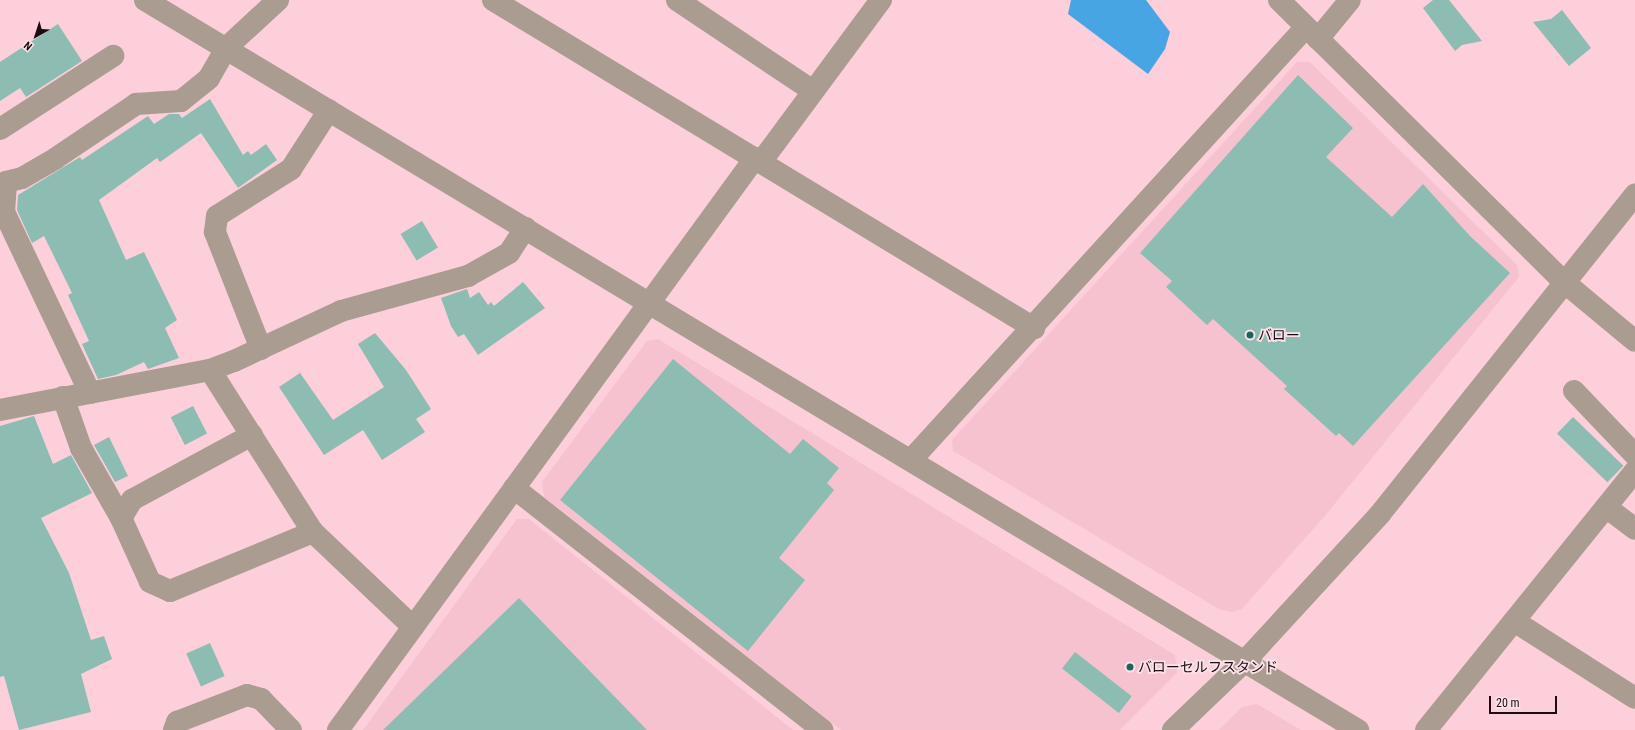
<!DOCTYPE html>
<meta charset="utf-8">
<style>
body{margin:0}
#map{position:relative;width:1635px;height:730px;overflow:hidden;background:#fccfdb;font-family:"Roboto Condensed","Noto Sans JP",sans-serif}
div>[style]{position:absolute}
.built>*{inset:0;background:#f7c2d0}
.water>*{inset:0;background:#47a5e3}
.building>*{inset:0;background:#8cbcb2;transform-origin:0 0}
.minor>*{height:22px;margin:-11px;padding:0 11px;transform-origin:11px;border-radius:11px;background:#aa9c90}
.dots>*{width:11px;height:11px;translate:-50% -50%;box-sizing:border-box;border:2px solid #fde2e9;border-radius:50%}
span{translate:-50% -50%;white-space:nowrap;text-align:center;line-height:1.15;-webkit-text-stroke:3.5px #fde2e9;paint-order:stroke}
.poi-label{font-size:14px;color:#1b0c11}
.left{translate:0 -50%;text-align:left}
.north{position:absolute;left:16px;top:16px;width:40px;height:40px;-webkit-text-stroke:3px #fde2e9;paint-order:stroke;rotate:219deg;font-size:11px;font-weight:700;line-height:16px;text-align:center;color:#1b0c11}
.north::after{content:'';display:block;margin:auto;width:14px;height:18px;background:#1b0c11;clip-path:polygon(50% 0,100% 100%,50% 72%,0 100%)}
.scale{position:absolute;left:1489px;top:696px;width:68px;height:18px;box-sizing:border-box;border:2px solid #1b0c11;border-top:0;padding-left:5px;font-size:12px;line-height:14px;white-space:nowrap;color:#1b0c11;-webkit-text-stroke:3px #fde2e9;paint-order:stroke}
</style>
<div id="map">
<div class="built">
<i style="clip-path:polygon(1297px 62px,1310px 62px,1517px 265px,1519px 277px,1324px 517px,1242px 609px,1231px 612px,1219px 609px,953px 451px,952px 440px)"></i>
<i style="clip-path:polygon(658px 339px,1175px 655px,1177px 673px,1120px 730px,841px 730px,544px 497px,542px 482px,647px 341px)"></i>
<i style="clip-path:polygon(517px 519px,529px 519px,793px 730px,363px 730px)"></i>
<i style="clip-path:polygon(1257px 704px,1301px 730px,1219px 730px,1242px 707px)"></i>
</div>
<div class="water">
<i style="clip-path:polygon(1071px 0,1146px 0,1170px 32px,1165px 49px,1148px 74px,1068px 14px)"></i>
</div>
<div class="building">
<i style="clip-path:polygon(1433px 0,1449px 0,1482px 41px,1462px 45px,1455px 51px,1423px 8px)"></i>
<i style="clip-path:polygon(1562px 10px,1591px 48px,1569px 66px,1533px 22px,1551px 19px)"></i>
<i style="clip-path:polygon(58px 24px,82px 61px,26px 97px,20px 88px,0 101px,0 62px)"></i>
<i style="clip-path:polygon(1298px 75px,1353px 128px,1326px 157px,1392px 217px,1423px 184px,1470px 236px,1510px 273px,1353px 446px,1339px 433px,1336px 436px,1284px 389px,1287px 386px,1213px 319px,1207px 325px,1166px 287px,1172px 281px,1140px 253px)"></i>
<i style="clip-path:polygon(210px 99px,243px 155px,248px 151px,251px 155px,266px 144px,277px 160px,238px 188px,201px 133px,160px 162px,157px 158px,99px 200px,126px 260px,144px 252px,177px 320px,165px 328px,179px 358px,148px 369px,144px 362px,116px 375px,98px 379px,82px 344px,89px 341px,68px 295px,72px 293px,44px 236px,32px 243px,17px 210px,18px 195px,80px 157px,82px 160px,148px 116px,154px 124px,169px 114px,179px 114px,182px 118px)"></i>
<i style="left:422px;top:221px;width:31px;height:25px;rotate:59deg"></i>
<i style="clip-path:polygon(523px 282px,545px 308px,478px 355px,464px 334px,458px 337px,451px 326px,441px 298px,467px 289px,470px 298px,479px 292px,488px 305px,491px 302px,494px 306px)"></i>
<i style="clip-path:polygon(375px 333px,406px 370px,431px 409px,416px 419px,425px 432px,382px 460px,363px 430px,324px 455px,279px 387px,300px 373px,333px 420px,384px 387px,358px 344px)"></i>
<i style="clip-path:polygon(673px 359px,790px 454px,803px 439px,839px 468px,827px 483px,834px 490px,779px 558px,805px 580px,748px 651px,560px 500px)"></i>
<i style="left:193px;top:406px;width:31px;height:25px;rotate:63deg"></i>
<i style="clip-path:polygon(34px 416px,53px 464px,71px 455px,92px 493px,41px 518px,69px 573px,91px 640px,104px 636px,112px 659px,81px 674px,91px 712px,19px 730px,4px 676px,0 677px,0 426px)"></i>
<i style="left:1573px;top:417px;width:70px;height:23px;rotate:44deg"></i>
<i style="clip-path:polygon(109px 437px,128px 476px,115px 482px,94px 445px)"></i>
<i style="clip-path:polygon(519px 598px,647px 730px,383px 730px)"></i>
<i style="left:210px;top:643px;width:36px;height:26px;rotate:66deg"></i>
<i style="left:1075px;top:652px;width:72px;height:21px;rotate:38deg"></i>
</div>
<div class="minor">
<i style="left:145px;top:0;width:1416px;rotate:31.04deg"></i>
<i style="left:493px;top:0;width:633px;rotate:31.23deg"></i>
<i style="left:677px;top:0;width:164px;rotate:33.8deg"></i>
<i style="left:1279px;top:0;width:401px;rotate:44.7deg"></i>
<i style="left:1564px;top:282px;width:92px;rotate:39.7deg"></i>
<i style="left:1318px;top:39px;width:50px;rotate:-50.6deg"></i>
<i style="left:0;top:129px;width:135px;rotate:-32.9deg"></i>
<i style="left:761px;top:162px;width:202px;rotate:-53.5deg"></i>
<i style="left:261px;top:349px;width:126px;rotate:-111.5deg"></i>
<i style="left:215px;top:232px;width:16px;rotate:-83deg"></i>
<i style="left:217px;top:216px;width:88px;rotate:-32.4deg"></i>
<i style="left:291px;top:169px;width:70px;rotate:-57.2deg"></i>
<i style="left:210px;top:370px;width:192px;rotate:57.6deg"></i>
<i style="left:313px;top:532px;width:138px;rotate:43.5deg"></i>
<i style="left:1574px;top:391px;width:88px;rotate:46.4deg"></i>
<i style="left:90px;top:393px;width:200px;rotate:-115.4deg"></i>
<i style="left:4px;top:212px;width:30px;rotate:-86deg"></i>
<i style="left:6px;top:182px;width:16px;rotate:-14deg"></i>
<i style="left:22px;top:178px;width:39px;rotate:-30deg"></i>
<i style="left:56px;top:158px;width:97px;rotate:-34deg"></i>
<i style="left:136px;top:104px;width:45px;rotate:-3.8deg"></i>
<i style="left:181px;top:101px;width:36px;rotate:-39deg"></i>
<i style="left:209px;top:78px;width:34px;rotate:-60deg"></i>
<i style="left:226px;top:48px;width:71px;rotate:-42.7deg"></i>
<i style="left:63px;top:397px;width:54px;rotate:70.6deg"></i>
<i style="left:81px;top:448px;width:81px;rotate:60.3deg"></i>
<i style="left:0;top:410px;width:214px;rotate:-10.8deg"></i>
<i style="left:210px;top:370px;width:26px;rotate:-21deg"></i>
<i style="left:234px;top:361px;width:118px;rotate:-25deg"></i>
<i style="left:341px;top:311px;width:132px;rotate:-15.4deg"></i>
<i style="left:468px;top:276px;width:47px;rotate:-29.3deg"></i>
<i style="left:509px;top:253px;width:30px;rotate:-57deg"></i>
<i style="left:252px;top:435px;width:136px;rotate:151.6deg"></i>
<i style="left:132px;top:500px;width:21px;rotate:121deg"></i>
<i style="left:121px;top:518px;width:70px;rotate:65.6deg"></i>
<i style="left:150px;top:582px;width:22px;rotate:24deg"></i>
<i style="left:170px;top:591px;width:155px;rotate:-22.4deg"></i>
<i style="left:911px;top:460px;width:586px;rotate:-47.63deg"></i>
<i style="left:514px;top:488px;width:392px;rotate:38.1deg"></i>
<i style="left:1606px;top:507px;width:36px;rotate:37deg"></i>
<i style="left:1514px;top:621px;width:143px;rotate:32.5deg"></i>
<i style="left:174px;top:730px;width:9px;rotate:-69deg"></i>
<i style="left:177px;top:722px;width:75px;rotate:-21.1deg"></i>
<i style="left:247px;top:695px;width:15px;rotate:16deg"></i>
<i style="left:261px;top:699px;width:43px;rotate:45.9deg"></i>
<i style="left:338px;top:730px;width:708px;rotate:-53.91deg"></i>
<i style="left:1173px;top:730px;width:100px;rotate:-43.8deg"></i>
<i style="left:1245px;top:661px;width:200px;rotate:-47.4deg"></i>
<i style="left:1380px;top:514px;width:409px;rotate:-51.4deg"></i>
<i style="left:1426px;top:730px;width:333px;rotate:-51.1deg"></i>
</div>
<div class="dots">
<i style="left:1250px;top:335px;background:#1d655a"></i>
<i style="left:1130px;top:667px;background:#1d655a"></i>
</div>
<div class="poi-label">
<span class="left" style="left:1258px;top:335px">バロー</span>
<span class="left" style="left:1138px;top:667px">バローセルフスタンド</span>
</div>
<div class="north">N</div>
<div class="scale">20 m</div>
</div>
